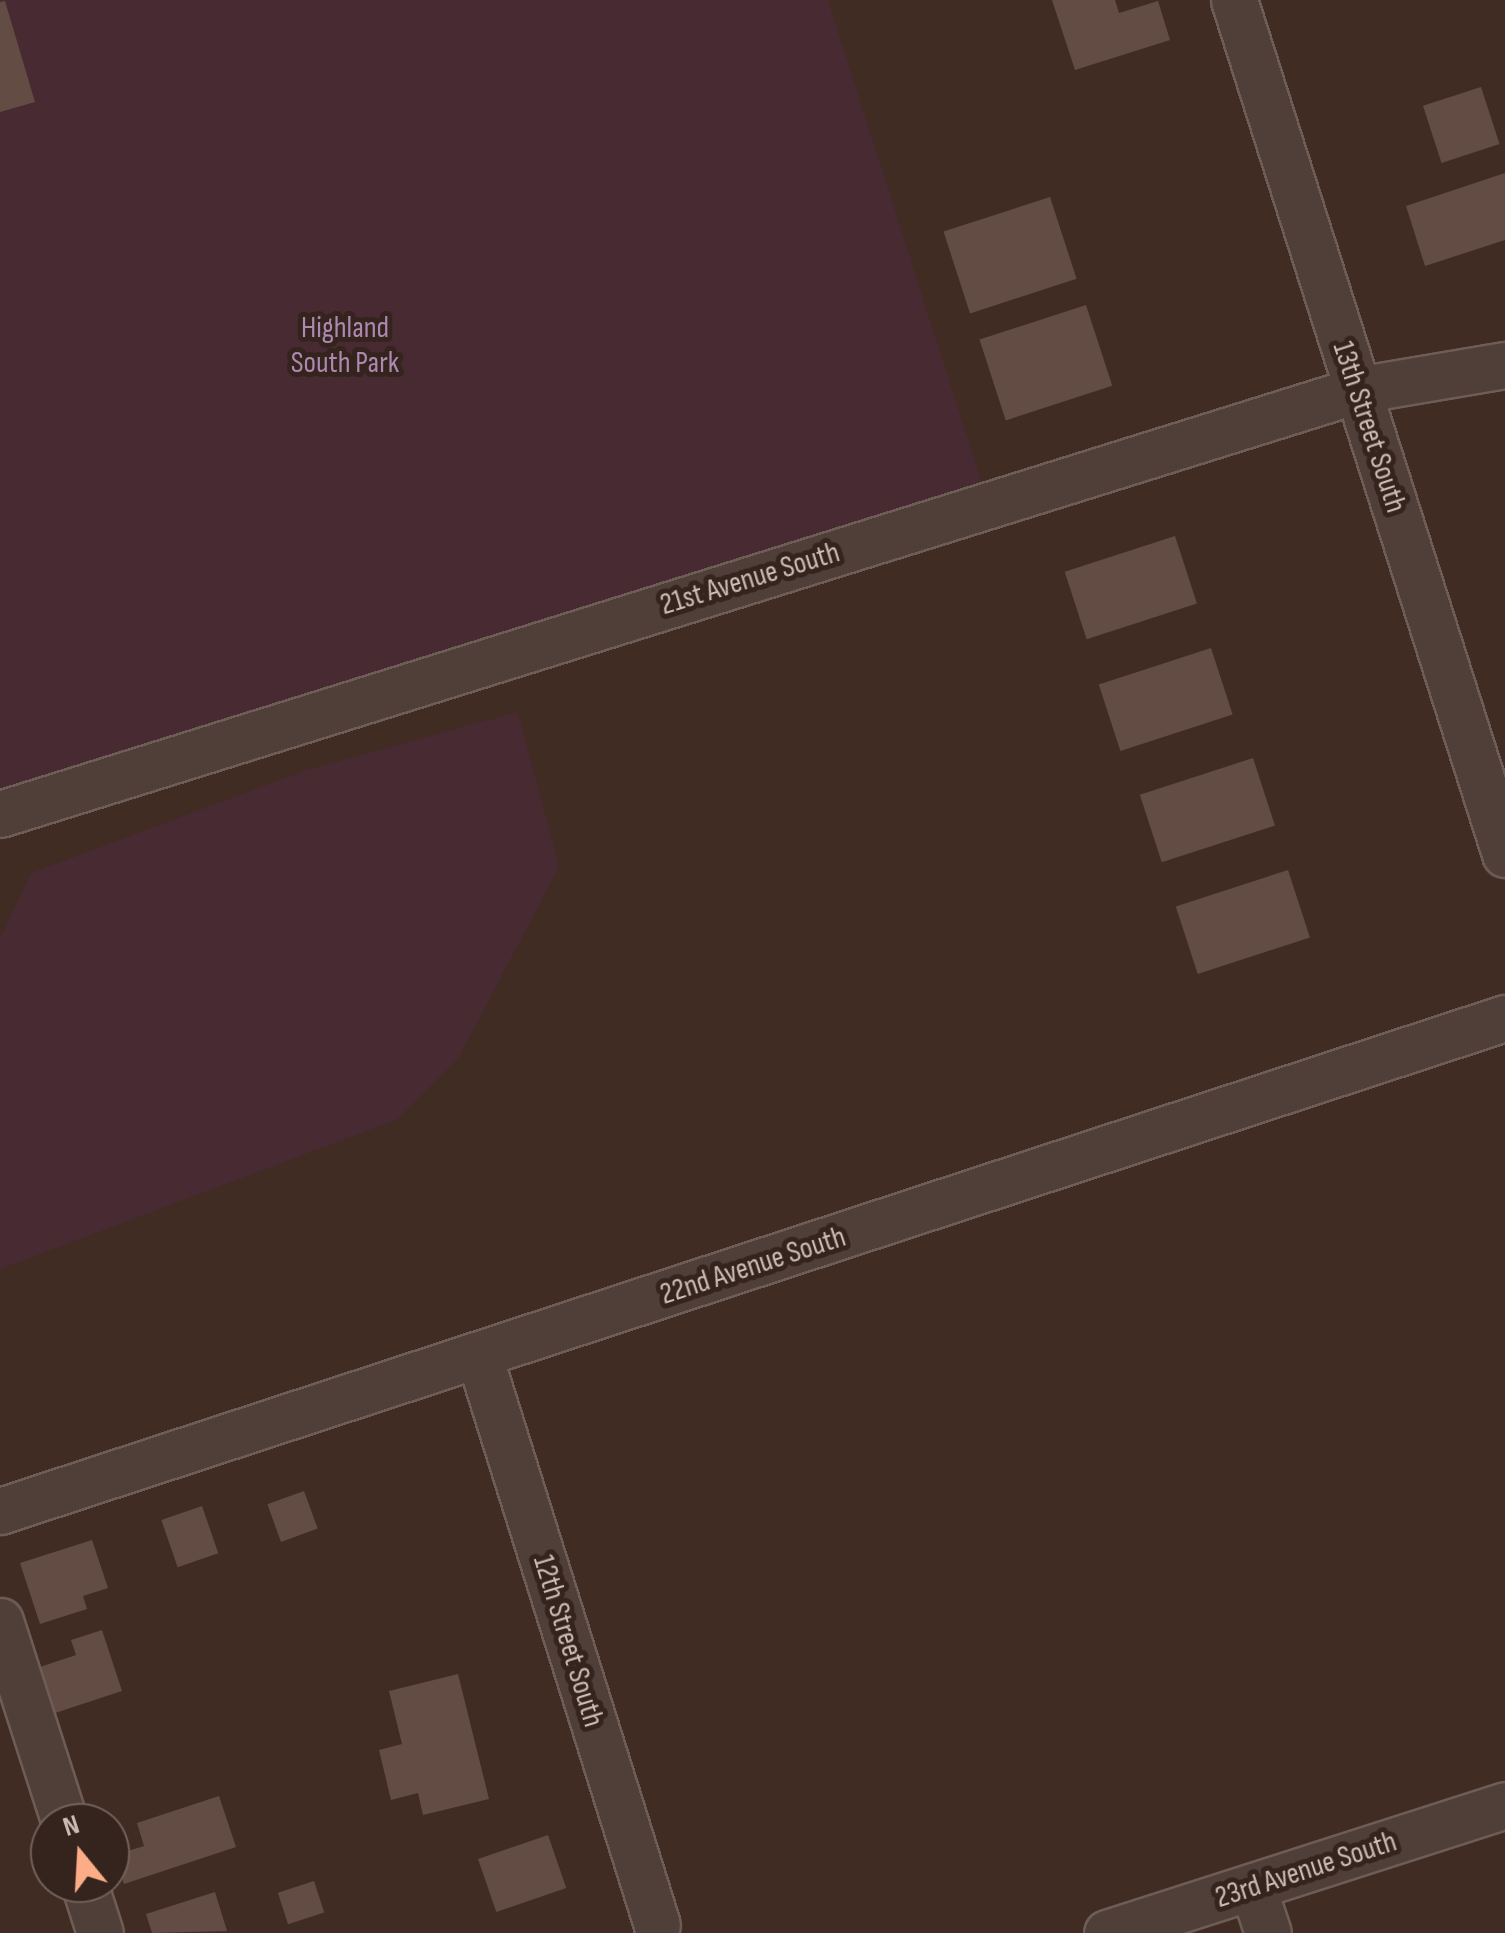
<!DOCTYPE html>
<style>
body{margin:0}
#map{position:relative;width:1505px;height:1933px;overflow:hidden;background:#412c24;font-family:"Sofia Sans Condensed",sans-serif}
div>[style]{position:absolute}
.green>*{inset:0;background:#472a32}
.building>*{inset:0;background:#634c43;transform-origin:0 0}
.roads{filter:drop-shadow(2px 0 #6e5d56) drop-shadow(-2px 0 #6e5d56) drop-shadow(0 2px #6e5d56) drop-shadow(0 -2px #6e5d56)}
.minor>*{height:45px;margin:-22.5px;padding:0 22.5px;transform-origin:22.5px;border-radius:22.5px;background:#503f38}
span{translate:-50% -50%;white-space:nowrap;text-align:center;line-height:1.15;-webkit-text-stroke:10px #35241d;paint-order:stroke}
.park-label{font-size:30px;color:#ad88b1}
.street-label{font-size:30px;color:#cbbcb5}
.north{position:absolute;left:30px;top:1803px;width:100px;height:100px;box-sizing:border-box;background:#35241d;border:2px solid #71615a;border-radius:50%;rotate:342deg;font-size:28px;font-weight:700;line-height:40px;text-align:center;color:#cbbcb5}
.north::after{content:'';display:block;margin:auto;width:35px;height:45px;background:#fdac88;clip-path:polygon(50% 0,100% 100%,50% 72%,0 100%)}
</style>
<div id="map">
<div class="green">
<i style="clip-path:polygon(0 0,828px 0,989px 505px,0 811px)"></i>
<i style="clip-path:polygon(518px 712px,559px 867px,459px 1057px,396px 1120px,0 1269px,0 938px,31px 873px,306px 770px)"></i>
</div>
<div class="building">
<i style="clip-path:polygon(1052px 0,1115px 0,1119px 13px,1158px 1px,1170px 40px,1075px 70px)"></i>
<i style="clip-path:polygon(5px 1px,35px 102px,0 112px,0 2px)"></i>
<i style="left:1481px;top:87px;width:60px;height:61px;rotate:72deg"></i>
<i style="clip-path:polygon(1505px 173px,1505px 240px,1425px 266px,1406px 206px)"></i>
<i style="left:1050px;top:197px;width:86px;height:112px;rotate:72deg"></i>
<i style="left:1086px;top:305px;width:85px;height:112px;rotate:72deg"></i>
<i style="left:1175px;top:536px;width:71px;height:116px;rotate:72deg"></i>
<i style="left:1211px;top:648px;width:70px;height:118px;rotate:72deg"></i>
<i style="left:1253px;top:758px;width:71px;height:119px;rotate:72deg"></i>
<i style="left:1288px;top:870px;width:71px;height:118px;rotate:72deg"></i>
<i style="left:304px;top:1491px;width:40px;height:39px;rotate:70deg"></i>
<i style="left:202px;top:1506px;width:50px;height:43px;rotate:71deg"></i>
<i style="clip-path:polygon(92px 1540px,108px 1588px,83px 1596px,87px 1609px,40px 1624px,20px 1563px)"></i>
<i style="clip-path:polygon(102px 1630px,122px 1691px,46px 1716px,31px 1670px,76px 1655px,71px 1640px)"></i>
<i style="clip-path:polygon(458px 1674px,489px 1799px,423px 1815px,418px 1793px,391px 1800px,379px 1750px,402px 1744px,389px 1691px)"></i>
<i style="clip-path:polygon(219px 1796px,236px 1847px,124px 1884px,115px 1855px,144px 1846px,137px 1823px)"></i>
<i style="left:548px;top:1835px;width:56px;height:74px;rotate:71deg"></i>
<i style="left:314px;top:1881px;width:33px;height:38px;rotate:72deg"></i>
<i style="clip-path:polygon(215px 1892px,227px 1931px,152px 1933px,146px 1914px)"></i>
</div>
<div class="roads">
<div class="minor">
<i style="left:1234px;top:0;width:896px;rotate:72.39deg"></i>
<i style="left:0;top:814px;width:1422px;rotate:-17.35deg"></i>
<i style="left:1357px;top:390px;width:150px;rotate:-9.6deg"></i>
<i style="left:479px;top:1356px;width:596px;rotate:72.63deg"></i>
<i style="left:0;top:1511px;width:1584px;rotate:-18.14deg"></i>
<i style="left:0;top:1621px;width:212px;rotate:72.2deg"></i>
<i style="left:84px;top:1883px;width:52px;rotate:72.3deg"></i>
<i style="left:1253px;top:1888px;width:47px;rotate:71.6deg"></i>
<i style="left:1107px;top:1933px;width:418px;rotate:-17.8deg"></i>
</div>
</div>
<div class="park-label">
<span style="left:345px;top:345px">Highland<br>South Park</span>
</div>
<div class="street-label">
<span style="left:1369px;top:427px;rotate:72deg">13th Street South</span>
<span style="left:750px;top:579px;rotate:-17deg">21st Avenue South</span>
<span style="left:753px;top:1266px;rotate:-18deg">22nd Avenue South</span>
<span style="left:568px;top:1641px;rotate:73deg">12th Street South</span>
<span style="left:1306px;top:1870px;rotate:-18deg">23rd Avenue South</span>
</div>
<div class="north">N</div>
</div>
